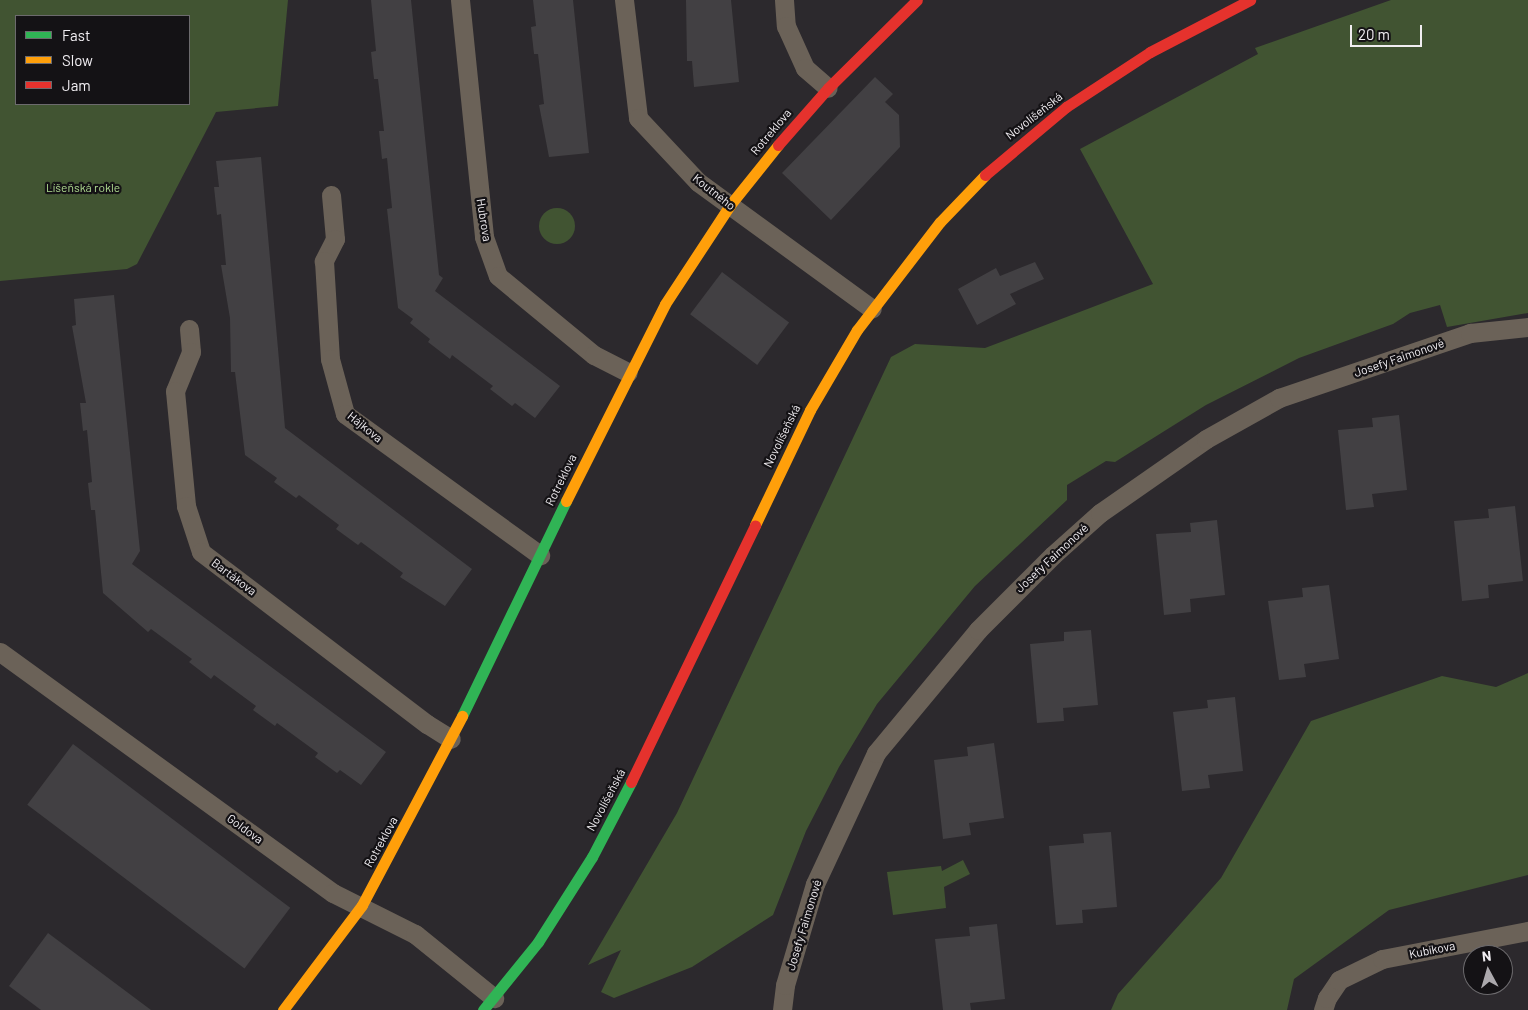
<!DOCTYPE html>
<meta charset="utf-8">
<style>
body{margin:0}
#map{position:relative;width:1528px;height:1010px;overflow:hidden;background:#2c292d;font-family:Barlow,sans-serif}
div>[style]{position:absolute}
.green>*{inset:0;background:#415432}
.round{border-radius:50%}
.building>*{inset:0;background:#424043;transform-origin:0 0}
.street>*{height:19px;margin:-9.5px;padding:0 9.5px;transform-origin:9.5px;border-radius:9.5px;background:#6b6258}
.fast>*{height:11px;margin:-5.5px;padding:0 5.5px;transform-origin:5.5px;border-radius:5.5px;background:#30b455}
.slow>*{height:11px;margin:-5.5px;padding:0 5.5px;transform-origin:5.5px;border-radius:5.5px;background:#ff9f0a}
.jam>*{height:11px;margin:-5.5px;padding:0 5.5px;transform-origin:5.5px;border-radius:5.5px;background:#e5322d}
span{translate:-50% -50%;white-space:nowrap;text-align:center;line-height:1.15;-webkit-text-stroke:4.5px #141215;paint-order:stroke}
.street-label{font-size:12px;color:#f1eef2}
.park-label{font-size:12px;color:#b1dd92}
.legend{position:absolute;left:15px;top:15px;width:175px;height:90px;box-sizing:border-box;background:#141215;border:1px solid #6c6a6d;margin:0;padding:6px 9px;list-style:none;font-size:15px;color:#f1eef2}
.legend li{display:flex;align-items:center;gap:10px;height:25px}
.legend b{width:25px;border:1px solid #6c6a6d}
.north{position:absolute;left:1463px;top:945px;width:50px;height:50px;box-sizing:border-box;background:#141215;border:1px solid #6c6a6d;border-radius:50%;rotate:354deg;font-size:14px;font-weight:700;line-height:20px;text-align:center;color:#f1eef2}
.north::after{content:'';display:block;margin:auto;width:18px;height:22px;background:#aca9ad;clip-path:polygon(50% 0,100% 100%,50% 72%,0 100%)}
.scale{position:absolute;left:1350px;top:25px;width:72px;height:22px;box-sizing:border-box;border:2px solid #f1eef2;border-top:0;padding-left:6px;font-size:15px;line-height:18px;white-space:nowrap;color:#f1eef2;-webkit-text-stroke:4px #141215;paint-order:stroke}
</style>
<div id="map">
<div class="green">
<i style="clip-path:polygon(evenodd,0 0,288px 0,278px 106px,216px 112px,137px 264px,127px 269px,0 281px,0 0,189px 16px,189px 104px,16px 104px,16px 16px,189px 16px)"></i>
<i style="clip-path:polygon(1391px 0,1528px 0,1528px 313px,1447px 327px,1440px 305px,1410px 313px,1393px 324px,1299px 358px,1206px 405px,1115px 462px,1106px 461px,1067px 485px,1067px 500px,975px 586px,877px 704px,839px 767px,806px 831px,773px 915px,692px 967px,614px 998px,601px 992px,621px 950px,588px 965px,677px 813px,891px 357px,915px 344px,985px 348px,1153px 284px,1080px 149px,1258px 54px,1255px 48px)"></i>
<i class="round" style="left:539px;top:208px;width:36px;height:36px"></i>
<i style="clip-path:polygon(1528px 673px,1528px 875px,1389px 910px,1294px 979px,1287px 1010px,1111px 1010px,1118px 994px,1221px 878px,1311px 721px,1442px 676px,1496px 687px)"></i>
<i style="clip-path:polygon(963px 860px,970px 874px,944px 887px,946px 908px,893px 915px,887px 872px,941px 866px,942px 871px)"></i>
</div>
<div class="building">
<i style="clip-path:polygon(371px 0,411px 0,439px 275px,443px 278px,435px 291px,560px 386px,535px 418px,515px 403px,512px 406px,490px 389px,493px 386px,452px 355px,450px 359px,428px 342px,430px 339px,410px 323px,413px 319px,398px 308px,387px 209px,392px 208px,387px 158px,382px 159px,379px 131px,384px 131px,378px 79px,374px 79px,371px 52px,376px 51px)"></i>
<i style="clip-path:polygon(533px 0,573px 0,589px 153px,549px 157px,539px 105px,544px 104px,538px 54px,534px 54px,531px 27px,536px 26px)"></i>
<i style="clip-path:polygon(686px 0,731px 0,739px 82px,694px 87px,692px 61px,687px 61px)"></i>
<i style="clip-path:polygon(875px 77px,893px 94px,885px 102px,899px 115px,900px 147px,831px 220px,782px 173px)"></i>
<i style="clip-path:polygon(261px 157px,285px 428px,472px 569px,445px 606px,400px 577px,403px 573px,361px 542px,358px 545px,336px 529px,339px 525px,299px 495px,296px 498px,274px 482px,277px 478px,245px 455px,235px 372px,231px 372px,230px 318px,221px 265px,226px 265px,221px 214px,217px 215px,214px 187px,219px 187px,216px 161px)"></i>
<i style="clip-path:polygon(1035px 262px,1044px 279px,1010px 294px,1016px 304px,977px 325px,958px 289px,996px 268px,1000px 276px)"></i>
<i style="left:722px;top:272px;width:84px;height:53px;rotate:37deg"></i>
<i style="clip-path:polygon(114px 295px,140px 551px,132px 564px,386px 752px,361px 785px,340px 770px,337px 773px,315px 757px,318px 753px,277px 723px,275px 726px,253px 710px,256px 706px,214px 675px,211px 679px,189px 662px,192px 659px,151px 629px,148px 632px,103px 593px,95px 510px,91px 510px,88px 483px,92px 482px,87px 430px,83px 431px,80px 403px,86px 403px,72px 326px,76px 325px,74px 299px)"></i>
<i style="clip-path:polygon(1399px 415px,1407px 490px,1372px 494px,1374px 507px,1346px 510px,1338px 430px,1373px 427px,1372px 418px)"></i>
<i style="clip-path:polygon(1515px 506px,1523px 581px,1488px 585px,1489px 598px,1462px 601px,1454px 521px,1489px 518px,1488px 509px)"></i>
<i style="clip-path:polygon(1217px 520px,1225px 595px,1190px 599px,1191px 612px,1164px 615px,1156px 534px,1191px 532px,1190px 523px)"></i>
<i style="clip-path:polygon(1329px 585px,1339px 659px,1304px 664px,1306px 677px,1279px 680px,1268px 601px,1303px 597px,1302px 588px)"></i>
<i style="clip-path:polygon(1091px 630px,1098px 705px,1063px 708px,1064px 721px,1037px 723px,1030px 644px,1064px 641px,1064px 632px)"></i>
<i style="clip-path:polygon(1235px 697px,1243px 771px,1208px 775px,1210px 788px,1182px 791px,1173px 712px,1208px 708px,1207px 700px)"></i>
<i style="clip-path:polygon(994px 743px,1004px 818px,969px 823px,971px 835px,943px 839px,934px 760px,968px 756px,967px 747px)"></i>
<i style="left:73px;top:744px;width:272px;height:76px;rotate:37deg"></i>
<i style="clip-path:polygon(1111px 832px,1117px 907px,1082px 910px,1083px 923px,1056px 925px,1049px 846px,1084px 843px,1083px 834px)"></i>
<i style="clip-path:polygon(997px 924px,1005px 999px,970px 1003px,971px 1010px,943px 1010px,935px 939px,970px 936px,969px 927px)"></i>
<i style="clip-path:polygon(48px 933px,151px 1010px,41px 1010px,9px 986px)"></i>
</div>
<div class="street">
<i style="left:460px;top:0;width:238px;rotate:84.2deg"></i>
<i style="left:484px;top:237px;width:41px;rotate:70.3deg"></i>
<i style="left:498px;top:276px;width:124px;rotate:39.5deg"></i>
<i style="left:594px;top:355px;width:38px;rotate:27deg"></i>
<i style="left:624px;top:0;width:119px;rotate:83.2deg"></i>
<i style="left:638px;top:118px;width:88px;rotate:46.8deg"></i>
<i style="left:698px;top:182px;width:215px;rotate:36.1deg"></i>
<i style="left:784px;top:0;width:26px;rotate:86deg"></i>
<i style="left:786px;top:26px;width:46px;rotate:65.7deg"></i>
<i style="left:805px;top:68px;width:30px;rotate:41deg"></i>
<i style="left:331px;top:195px;width:44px;rotate:84.8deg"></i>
<i style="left:335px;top:239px;width:25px;rotate:117deg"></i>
<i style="left:324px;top:261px;width:98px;rotate:86.5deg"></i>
<i style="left:330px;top:359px;width:57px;rotate:74.7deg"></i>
<i style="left:345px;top:414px;width:241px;rotate:35.9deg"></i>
<i style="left:189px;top:329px;width:23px;rotate:85deg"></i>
<i style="left:191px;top:352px;width:42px;rotate:112.3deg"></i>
<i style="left:175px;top:391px;width:116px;rotate:84.5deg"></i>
<i style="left:186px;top:506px;width:48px;rotate:71.9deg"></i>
<i style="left:201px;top:552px;width:284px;rotate:37.3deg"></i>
<i style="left:427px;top:724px;width:28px;rotate:32deg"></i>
<i style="left:0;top:652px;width:411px;rotate:35.9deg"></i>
<i style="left:333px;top:893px;width:92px;rotate:26.6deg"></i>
<i style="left:415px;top:934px;width:102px;rotate:39deg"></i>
<i style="left:782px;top:1010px;width:25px;rotate:-83deg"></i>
<i style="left:785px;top:985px;width:105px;rotate:-73.5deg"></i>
<i style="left:815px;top:884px;width:145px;rotate:-65deg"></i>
<i style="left:876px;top:753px;width:160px;rotate:-50.3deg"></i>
<i style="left:978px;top:630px;width:106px;rotate:-45deg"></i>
<i style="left:1053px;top:555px;width:63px;rotate:-41.8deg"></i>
<i style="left:1100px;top:513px;width:129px;rotate:-34.9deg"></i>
<i style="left:1206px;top:439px;width:84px;rotate:-29.3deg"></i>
<i style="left:1279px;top:398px;width:202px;rotate:-18.8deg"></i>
<i style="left:1470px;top:333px;width:58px;rotate:-5.9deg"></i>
<i style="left:1323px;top:1010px;width:13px;rotate:-72deg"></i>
<i style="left:1327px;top:998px;width:22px;rotate:-56deg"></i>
<i style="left:1339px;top:980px;width:48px;rotate:-26deg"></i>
<i style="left:1382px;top:959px;width:149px;rotate:-10.9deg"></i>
</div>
<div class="fast">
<i style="left:462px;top:716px;width:239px;rotate:-64.2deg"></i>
<i style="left:483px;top:1010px;width:87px;rotate:-51deg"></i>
<i style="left:538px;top:942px;width:101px;rotate:-57.6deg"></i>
<i style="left:592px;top:857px;width:85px;rotate:-62.5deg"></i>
</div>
<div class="slow">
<i style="left:566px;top:501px;width:220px;rotate:-63.3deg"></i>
<i style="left:665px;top:304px;width:118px;rotate:-56.7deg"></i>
<i style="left:730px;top:205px;width:77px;rotate:-51.3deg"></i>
<i style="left:755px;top:525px;width:127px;rotate:-64.4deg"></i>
<i style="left:810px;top:410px;width:93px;rotate:-59.6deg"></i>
<i style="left:857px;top:330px;width:136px;rotate:-52.5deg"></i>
<i style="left:940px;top:222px;width:65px;rotate:-46.2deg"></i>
<i style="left:283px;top:1010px;width:131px;rotate:-53deg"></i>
<i style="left:362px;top:905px;width:214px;rotate:-62.1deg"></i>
</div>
<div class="jam">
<i style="left:778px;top:145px;width:76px;rotate:-48.7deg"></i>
<i style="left:828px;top:88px;width:125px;rotate:-44.7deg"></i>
<i style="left:985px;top:175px;width:106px;rotate:-40deg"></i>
<i style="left:1066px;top:107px;width:100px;rotate:-33.2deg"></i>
<i style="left:1150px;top:52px;width:113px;rotate:-27.5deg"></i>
<i style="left:631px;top:782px;width:285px;rotate:-64.2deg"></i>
</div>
<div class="street-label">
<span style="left:1034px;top:116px;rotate:-38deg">Novolíšeňská</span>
<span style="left:771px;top:132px;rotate:-50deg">Rotreklova</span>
<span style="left:714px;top:192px;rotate:38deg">Koutného</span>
<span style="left:484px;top:220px;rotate:81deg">Hubrova</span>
<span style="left:1399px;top:358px;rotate:-19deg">Josefy Faimonové</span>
<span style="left:365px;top:427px;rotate:39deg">Hájkova</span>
<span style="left:782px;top:436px;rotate:-64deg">Novolíšeňská</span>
<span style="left:561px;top:480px;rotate:-64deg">Rotreklova</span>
<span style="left:1052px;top:558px;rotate:-43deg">Josefy Faimonové</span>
<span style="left:234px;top:577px;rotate:37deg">Bartákova</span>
<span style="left:606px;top:800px;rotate:-62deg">Novolíšeňská</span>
<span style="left:245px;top:829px;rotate:36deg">Goldova</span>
<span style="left:381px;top:842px;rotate:-61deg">Rotreklova</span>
<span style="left:804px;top:925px;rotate:-73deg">Josefy Faimonové</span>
<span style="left:1432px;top:950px;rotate:-11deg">Kubíkova</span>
</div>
<div class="park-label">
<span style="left:83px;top:188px">Líšeňská rokle</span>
</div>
<ul class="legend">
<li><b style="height:6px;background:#30b455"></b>Fast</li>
<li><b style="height:6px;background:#ff9f0a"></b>Slow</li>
<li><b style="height:6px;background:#e5322d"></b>Jam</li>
</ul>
<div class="north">N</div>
<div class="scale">20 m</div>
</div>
